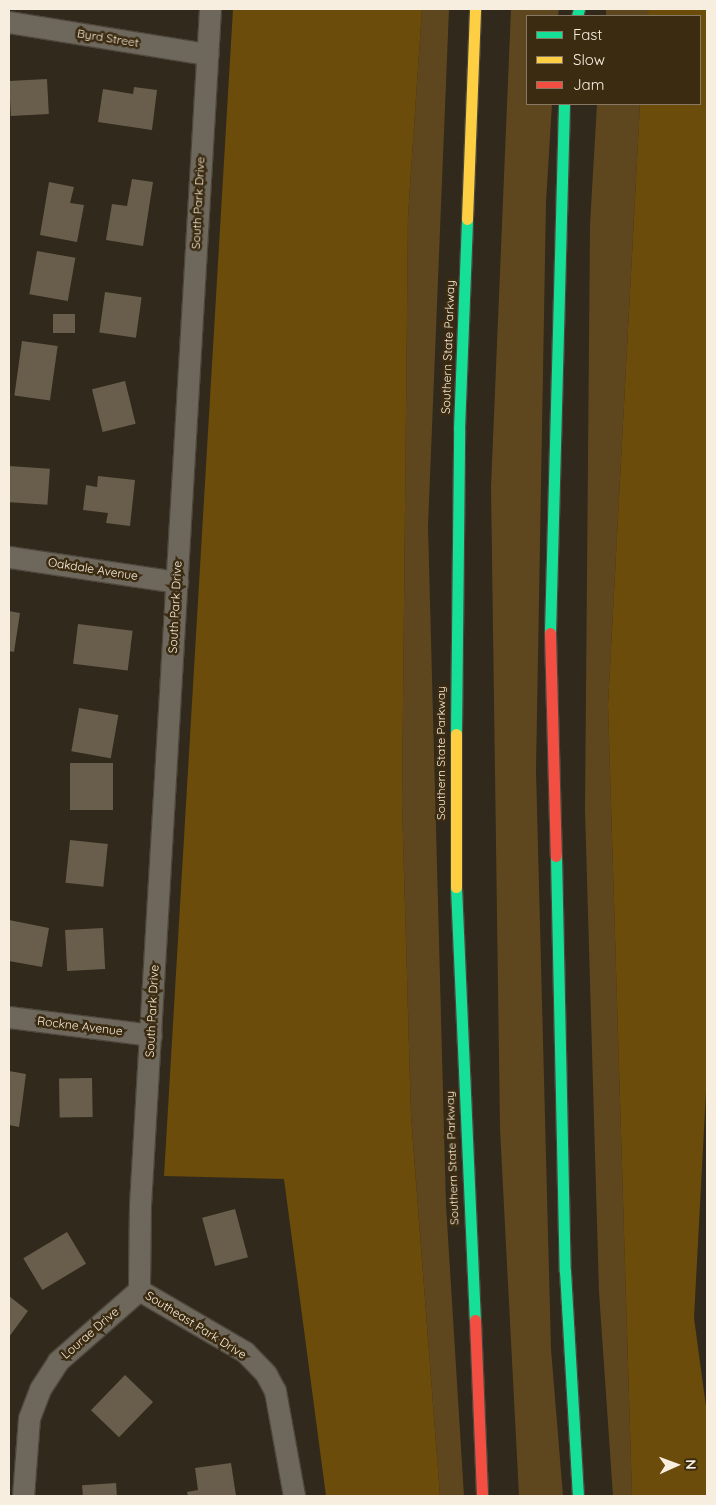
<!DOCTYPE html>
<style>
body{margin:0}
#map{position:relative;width:716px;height:1505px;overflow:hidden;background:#31291b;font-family:Quicksand,sans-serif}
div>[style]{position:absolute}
.green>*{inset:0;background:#5e471e;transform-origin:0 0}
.forest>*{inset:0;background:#6b4c0b}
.building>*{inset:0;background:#695e4c;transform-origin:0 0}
.roads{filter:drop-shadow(1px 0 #4d463b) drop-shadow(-1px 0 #4d463b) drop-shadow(0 1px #4d463b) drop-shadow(0 -1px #4d463b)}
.street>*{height:21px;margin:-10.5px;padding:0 10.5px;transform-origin:10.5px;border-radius:10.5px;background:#6d675c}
.fast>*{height:11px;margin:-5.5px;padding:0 5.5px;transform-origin:5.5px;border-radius:5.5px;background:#16e098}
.slow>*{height:11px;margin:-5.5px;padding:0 5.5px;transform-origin:5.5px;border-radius:5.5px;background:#ffcf43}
.jam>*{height:11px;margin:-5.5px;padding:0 5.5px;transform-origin:5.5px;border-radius:5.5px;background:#f24e42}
span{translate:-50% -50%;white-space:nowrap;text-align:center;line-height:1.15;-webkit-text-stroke:5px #3b2b11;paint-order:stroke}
.street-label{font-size:12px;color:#f8eedf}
.frame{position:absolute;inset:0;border:10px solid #f8eedf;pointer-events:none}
.legend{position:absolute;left:526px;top:15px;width:175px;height:90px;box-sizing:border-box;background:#3b2b11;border:1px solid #877963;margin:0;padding:6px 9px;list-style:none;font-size:15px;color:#f8eedf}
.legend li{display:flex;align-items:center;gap:10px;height:25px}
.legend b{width:25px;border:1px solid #877963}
.north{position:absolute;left:651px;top:1440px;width:50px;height:50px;-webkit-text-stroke:4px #3b2b11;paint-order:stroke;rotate:88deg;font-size:14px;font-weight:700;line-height:20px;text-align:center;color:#f8eedf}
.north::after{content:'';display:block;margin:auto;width:18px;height:22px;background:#f8eedf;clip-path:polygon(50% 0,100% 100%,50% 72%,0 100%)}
</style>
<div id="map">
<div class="green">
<i style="clip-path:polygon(422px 9px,449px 9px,428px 526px,446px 1205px,464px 1496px,440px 1496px,411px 1115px,402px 803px,408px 216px)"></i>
<i style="clip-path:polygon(511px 9px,559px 9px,558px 16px,527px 16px,527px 104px,552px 104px,546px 202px,536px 770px,551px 1349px,563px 1496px,519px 1496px,500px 1129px,491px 487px)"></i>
<i style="left:606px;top:9px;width:43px;height:7px"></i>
<i style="clip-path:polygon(597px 104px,640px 104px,608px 705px,632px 1496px,613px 1496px,599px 1292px,585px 810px,590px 224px)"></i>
</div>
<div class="forest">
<i style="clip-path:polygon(233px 9px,422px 9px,408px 216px,402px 803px,411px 1116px,440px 1496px,326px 1496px,284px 1179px,164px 1176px)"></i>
<i style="clip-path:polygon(649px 9px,707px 9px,707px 1073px,694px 1318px,707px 1414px,707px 1496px,632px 1496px,608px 705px,640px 104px,700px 104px,700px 16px,648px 16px)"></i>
</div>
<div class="building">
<i style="left:47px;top:79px;width:35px;height:38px;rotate:87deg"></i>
<i style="clip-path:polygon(134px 87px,157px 90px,152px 130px,98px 122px,103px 89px,133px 94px)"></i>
<i style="clip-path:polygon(132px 179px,153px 182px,143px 246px,106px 240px,112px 204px,127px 206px)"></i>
<i style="clip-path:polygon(49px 182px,74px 187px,70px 203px,84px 205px,77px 242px,40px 235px)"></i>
<i style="left:37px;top:251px;width:39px;height:44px;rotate:10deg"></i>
<i style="left:105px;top:292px;width:37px;height:41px;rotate:8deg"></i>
<i style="left:75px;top:314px;width:19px;height:22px;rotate:90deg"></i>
<i style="left:22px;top:341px;width:36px;height:55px;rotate:8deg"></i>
<i style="left:125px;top:381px;width:44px;height:34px;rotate:76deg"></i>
<i style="left:9px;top:466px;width:41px;height:36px;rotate:4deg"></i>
<i style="clip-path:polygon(98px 476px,135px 480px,130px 526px,106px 523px,108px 513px,83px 510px,86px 485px,97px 487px)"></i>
<i style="clip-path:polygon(9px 611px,20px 613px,14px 652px,9px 651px)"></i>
<i style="left:78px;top:624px;width:55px;height:40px;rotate:7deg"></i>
<i style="left:79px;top:708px;width:40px;height:44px;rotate:10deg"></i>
<i style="left:70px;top:763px;width:43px;height:47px"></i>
<i style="left:70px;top:840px;width:38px;height:43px;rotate:6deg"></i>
<i style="clip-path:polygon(9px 920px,49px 928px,42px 967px,9px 961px)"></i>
<i style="left:103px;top:928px;width:41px;height:38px;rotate:87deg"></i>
<i style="clip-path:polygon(9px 1071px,26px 1074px,19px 1127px,9px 1125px)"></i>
<i style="left:92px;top:1078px;width:39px;height:33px;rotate:89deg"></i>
<i style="left:235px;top:1209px;width:50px;height:34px;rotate:75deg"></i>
<i style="left:67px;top:1232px;width:37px;height:51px;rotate:59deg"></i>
<i style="clip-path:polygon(9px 1296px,28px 1311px,9px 1337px)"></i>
<i style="left:125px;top:1375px;width:39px;height:49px;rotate:44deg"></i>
<i style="clip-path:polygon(231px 1463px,236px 1496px,188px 1496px,187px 1492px,198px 1490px,195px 1468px)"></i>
<i style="left:116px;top:1483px;width:13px;height:34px;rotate:86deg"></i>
</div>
<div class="roads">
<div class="street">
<i style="left:210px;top:9px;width:1198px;rotate:93.35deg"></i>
<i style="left:140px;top:1205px;width:85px;rotate:90.7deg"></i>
<i style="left:139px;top:1290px;width:123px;rotate:30.3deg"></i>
<i style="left:245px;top:1352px;width:30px;rotate:46deg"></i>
<i style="left:266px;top:1374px;width:19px;rotate:62deg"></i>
<i style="left:275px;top:1391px;width:107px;rotate:79.7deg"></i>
<i style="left:9px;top:22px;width:201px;rotate:9.2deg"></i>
<i style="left:9px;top:557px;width:170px;rotate:8.5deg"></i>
<i style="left:9px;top:1017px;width:143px;rotate:7.2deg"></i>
<i style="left:23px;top:1496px;width:78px;rotate:-85.6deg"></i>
<i style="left:29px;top:1418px;width:31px;rotate:-69deg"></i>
<i style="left:40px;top:1389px;width:33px;rotate:-57deg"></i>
<i style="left:58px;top:1361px;width:108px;rotate:-41.2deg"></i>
</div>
<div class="fast">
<i style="left:577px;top:16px;width:7px;rotate:-74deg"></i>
<i style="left:550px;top:633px;width:529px;rotate:-88.48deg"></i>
<i style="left:456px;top:734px;width:305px;rotate:-89.4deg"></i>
<i style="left:459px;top:429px;width:210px;rotate:-87.8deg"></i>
<i style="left:556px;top:856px;width:415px;rotate:88.8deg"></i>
<i style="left:565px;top:1271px;width:225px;rotate:86.7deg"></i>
<i style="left:456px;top:887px;width:433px;rotate:87.5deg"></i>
</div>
<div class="slow">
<i style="left:467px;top:219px;width:210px;rotate:-87.8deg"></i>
<i style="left:456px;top:734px;width:153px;rotate:90deg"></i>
</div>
<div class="jam">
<i style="left:550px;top:633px;width:223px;rotate:88.5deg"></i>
<i style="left:475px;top:1320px;width:176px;rotate:87.7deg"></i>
</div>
</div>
<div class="street-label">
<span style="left:108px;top:38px;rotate:9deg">Byrd Street</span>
<span style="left:198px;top:203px;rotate:-87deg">South Park Drive</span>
<span style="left:448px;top:347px;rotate:-88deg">Southern State Parkway</span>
<span style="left:93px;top:569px;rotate:9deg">Oakdale Avenue</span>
<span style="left:175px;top:607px;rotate:-87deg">South Park Drive</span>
<span style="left:441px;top:753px;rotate:-90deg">Southern State Parkway</span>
<span style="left:152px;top:1011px;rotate:-87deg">South Park Drive</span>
<span style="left:80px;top:1026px;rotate:7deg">Rockne Avenue</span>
<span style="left:452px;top:1158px;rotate:-92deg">Southern State Parkway</span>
<span style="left:196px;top:1325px;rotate:32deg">Southeast Park Drive</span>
<span style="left:90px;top:1333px;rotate:-41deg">Lourae Drive</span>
</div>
<div class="frame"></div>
<ul class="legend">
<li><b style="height:6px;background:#16e098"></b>Fast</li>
<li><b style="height:6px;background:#ffcf43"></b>Slow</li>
<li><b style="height:6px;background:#f24e42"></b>Jam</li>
</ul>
<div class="north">N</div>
</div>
